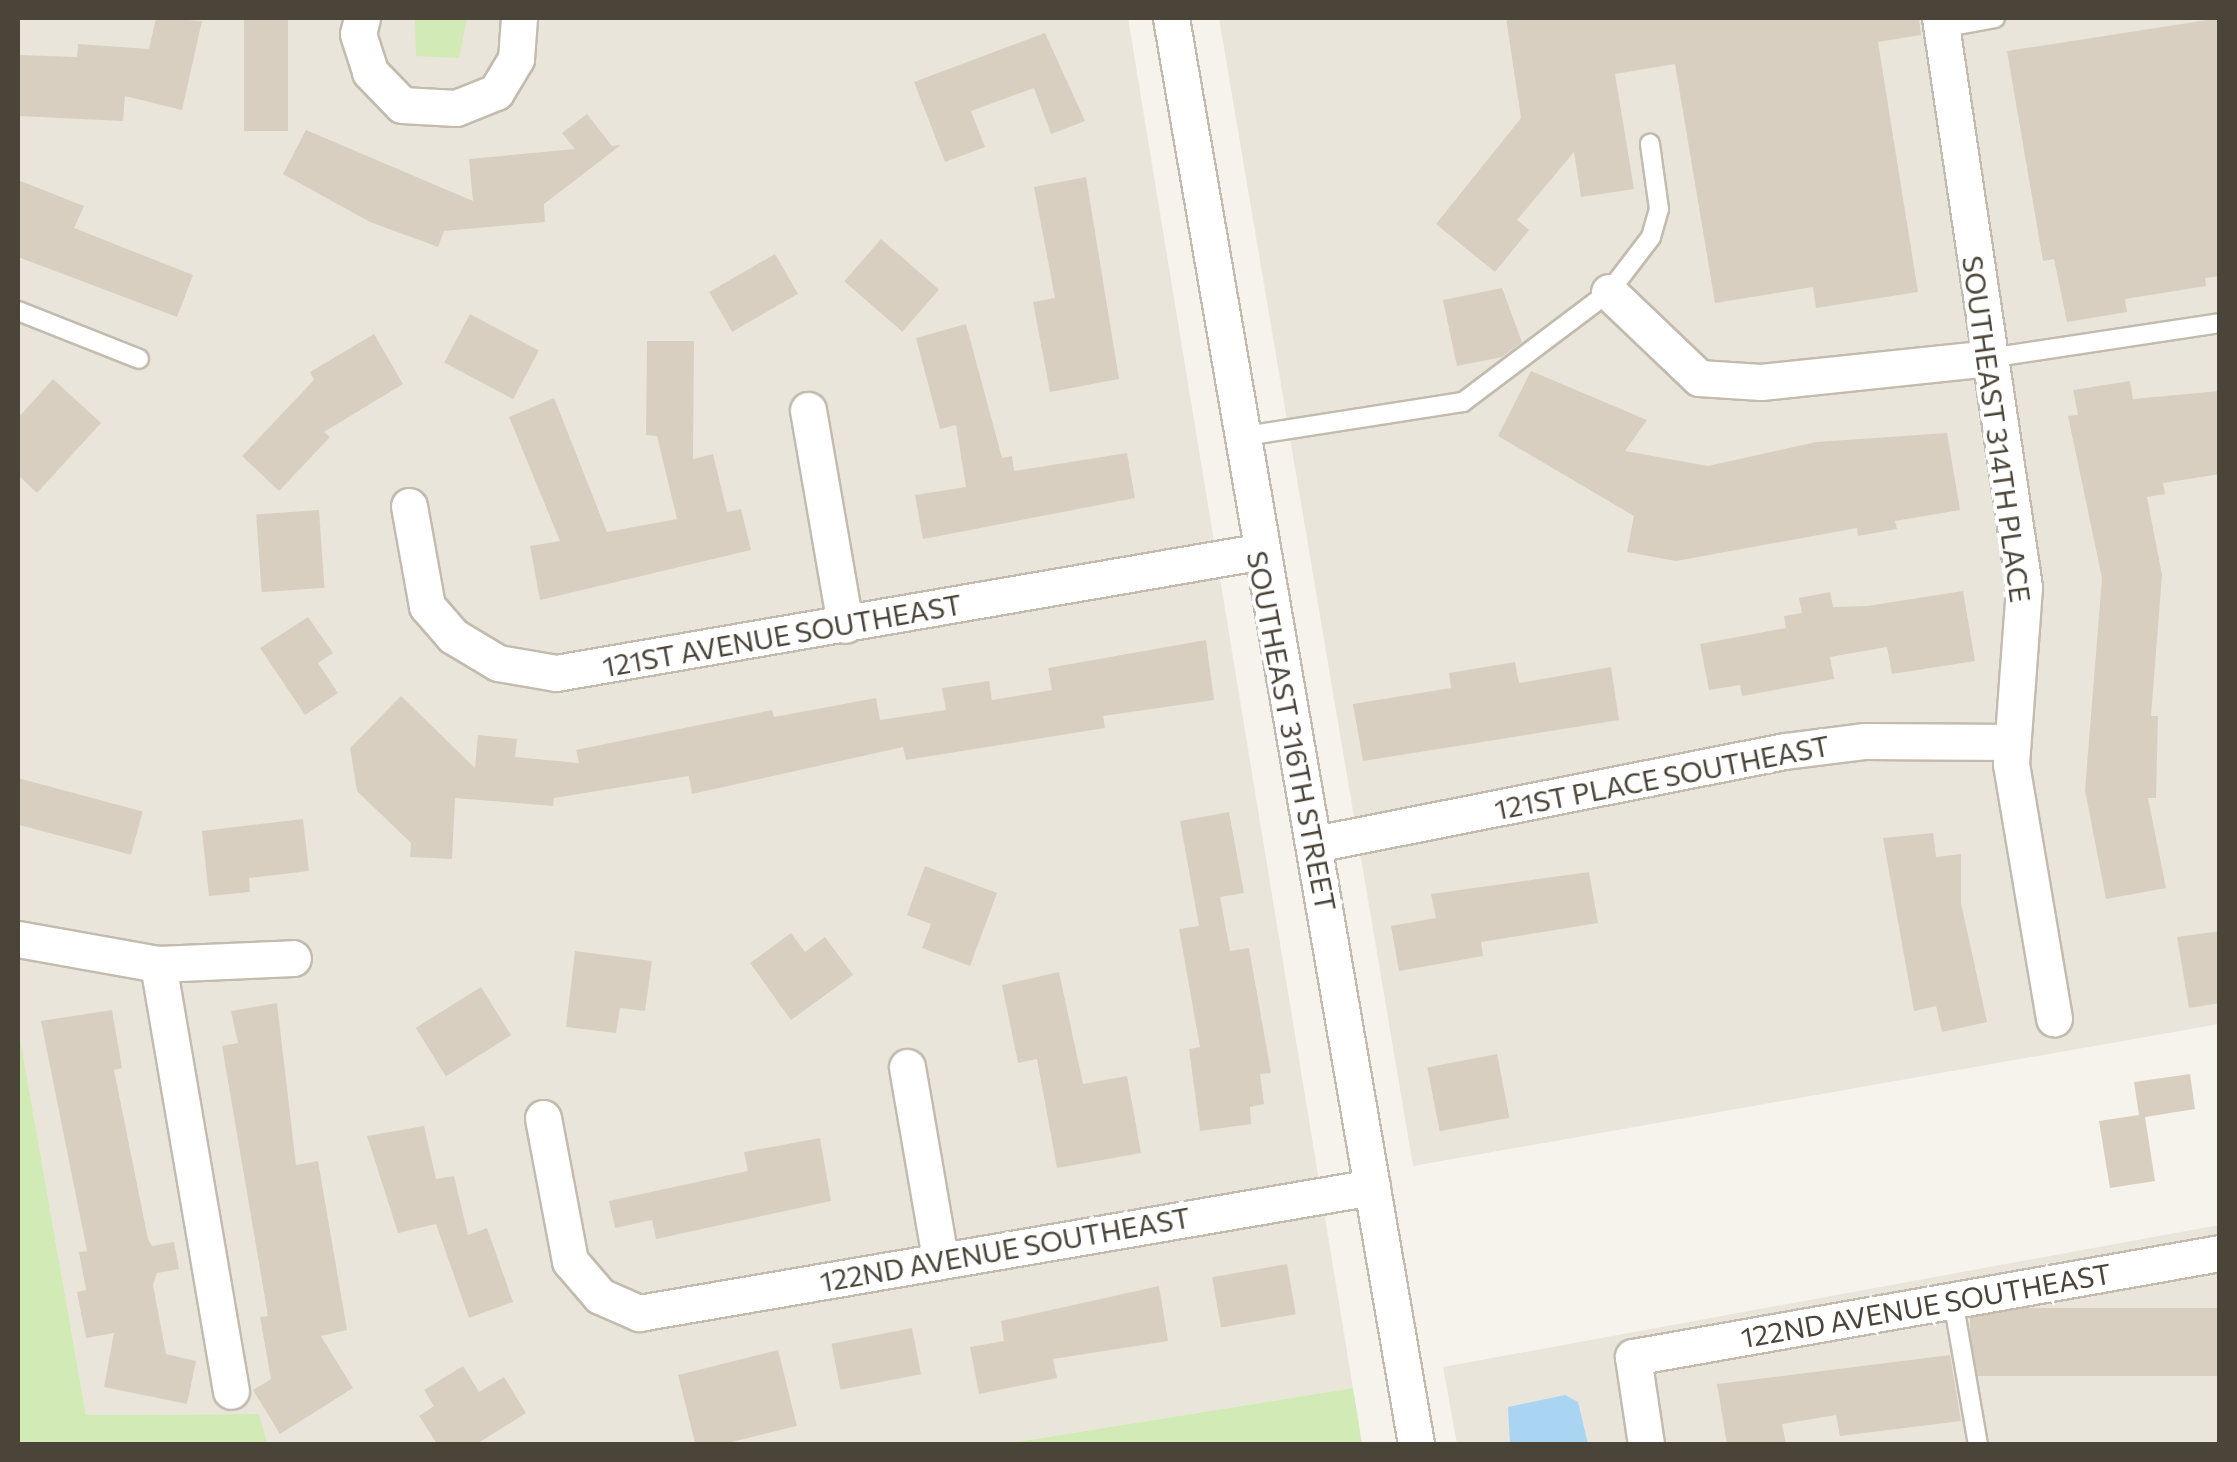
<!DOCTYPE html>
<style>
body{margin:0}
#map{position:relative;width:2237px;height:1462px;overflow:hidden;background:#f6f3ec;font-family:Commissioner,sans-serif}
div>[style]{position:absolute}
.residential>*{inset:0;background:#eae5da}
.green>*{inset:0;background:#d2eab5}
.water>*{inset:0;background:#a9d4f2}
.building>*{inset:0;background:#d8cfc1;transform-origin:0 0}
.roads{filter:drop-shadow(2px 0 #c2bbae) drop-shadow(-2px 0 #c2bbae) drop-shadow(0 2px #c2bbae) drop-shadow(0 -2px #c2bbae)}
.lane>*{height:18px;margin:-9px;padding:0 9px;transform-origin:9px;border-radius:9px;background:#fff}
.street>*{height:35px;margin:-17.5px;padding:0 17.5px;transform-origin:17.5px;border-radius:17.5px;background:#fff}
span{translate:-50% -50%;white-space:nowrap;text-align:center;line-height:1.15;-webkit-text-stroke:8px #fff;paint-order:stroke}
.street-label{font-size:28px;color:#4b4439}
.frame{position:absolute;inset:0;border:20px solid #4b4439;pointer-events:none}
</style>
<div id="map">
<div class="residential">
<i style="clip-path:polygon(18px 18px,1128px 18px,1353px 1388px,1003px 1444px,268px 1444px,259px 1414px,86px 1415px,18px 1026px)"></i>
<i style="clip-path:polygon(1219px 18px,2219px 18px,2219px 1024px,1413px 1166px)"></i>
<i style="clip-path:polygon(2219px 1225px,2219px 1444px,1457px 1444px,1443px 1367px)"></i>
</div>
<div class="green">
<i style="clip-path:polygon(415px 18px,467px 18px,459px 58px,416px 56px)"></i>
<i style="clip-path:polygon(18px 1026px,86px 1415px,259px 1414px,268px 1444px,18px 1444px)"></i>
<i style="clip-path:polygon(1353px 1388px,1362px 1444px,1003px 1444px)"></i>
</div>
<div class="water">
<i style="clip-path:polygon(1565px 1395px,1578px 1402px,1588px 1444px,1510px 1444px,1508px 1407px)"></i>
</div>
<div class="building">
<i style="clip-path:polygon(156px 18px,202px 21px,182px 110px,125px 96px,123px 121px,18px 116px,18px 55px,77px 57px,78px 44px,149px 49px)"></i>
<i style="left:244px;top:18px;width:44px;height:113px"></i>
<i style="clip-path:polygon(1506px 18px,1919px 18px,1921px 35px,1878px 42px,1918px 292px,1816px 308px,1813px 287px,1715px 303px,1675px 64px,1615px 74px,1634px 189px,1581px 197px,1574px 152px,1517px 220px,1529px 230px,1495px 272px,1436px 224px,1521px 118px)"></i>
<i style="clip-path:polygon(2220px 18px,2220px 276px,2205px 278px,2206px 286px,2125px 299px,2127px 312px,2067px 322px,2054px 259px,2043px 261px,2007px 51px)"></i>
<i style="clip-path:polygon(1045px 33px,1085px 121px,1051px 134px,1034px 88px,971px 111px,985px 147px,945px 162px,914px 82px)"></i>
<i style="clip-path:polygon(587px 114px,612px 146px,621px 145px,544px 204px,545px 222px,444px 231px,438px 247px,370px 222px,283px 174px,306px 130px,473px 201px,469px 159px,575px 149px,562px 133px)"></i>
<i style="clip-path:polygon(1086px 177px,1119px 379px,1050px 392px,1033px 302px,1055px 298px,1034px 187px)"></i>
<i style="clip-path:polygon(18px 180px,84px 206px,74px 228px,193px 275px,177px 317px,18px 257px)"></i>
<i style="left:881px;top:239px;width:77px;height:56px;rotate:41deg"></i>
<i style="left:775px;top:254px;width:46px;height:76px;rotate:60deg"></i>
<i style="clip-path:polygon(1502px 288px,1522px 342px,1502px 357px,1457px 366px,1443px 300px)"></i>
<i style="left:470px;top:314px;width:78px;height:55px;rotate:28deg"></i>
<i style="clip-path:polygon(966px 324px,1002px 458px,1012px 456px,1014px 471px,1127px 453px,1135px 498px,923px 539px,915px 495px,966px 487px,956px 425px,940px 429px,916px 338px)"></i>
<i style="clip-path:polygon(374px 334px,403px 384px,324px 432px,330px 437px,279px 491px,242px 456px,314px 380px,310px 372px)"></i>
<i style="clip-path:polygon(647px 341px,694px 341px,693px 459px,713px 454px,727px 512px,741px 509px,751px 550px,540px 600px,530px 546px,560px 541px,509px 417px,554px 398px,607px 532px,677px 519px,657px 436px,646px 435px)"></i>
<i style="clip-path:polygon(1531px 371px,1647px 420px,1625px 451px,1708px 466px,1816px 442px,1947px 433px,1960px 510px,1895px 521px,1897px 529px,1858px 536px,1857px 528px,1676px 561px,1627px 552px,1634px 516px,1498px 436px)"></i>
<i style="clip-path:polygon(53px 379px,101px 423px,37px 493px,18px 475px,18px 418px)"></i>
<i style="clip-path:polygon(2130px 381px,2133px 399px,2220px 391px,2220px 474px,2163px 483px,2165px 494px,2147px 497px,2162px 575px,2151px 716px,2158px 716px,2156px 798px,2148px 798px,2166px 888px,2106px 899px,2085px 790px,2102px 578px,2068px 416px,2078px 415px,2073px 390px)"></i>
<i style="left:319px;top:510px;width:78px;height:63px;rotate:86deg"></i>
<i style="clip-path:polygon(1963px 591px,1975px 661px,1892px 674px,1887px 647px,1830px 657px,1834px 679px,1742px 696px,1740px 685px,1709px 690px,1700px 644px,1786px 628px,1784px 616px,1802px 613px,1799px 598px,1830px 592px,1833px 607px,1867px 606px)"></i>
<i style="clip-path:polygon(308px 617px,333px 653px,318px 663px,338px 693px,305px 715px,260px 648px)"></i>
<i style="clip-path:polygon(1206px 640px,1214px 700px,1103px 716px,1105px 728px,906px 760px,903px 747px,692px 794px,689px 776px,554px 798px,553px 806px,455px 798px,452px 859px,410px 857px,411px 843px,357px 791px,350px 748px,401px 696px,475px 768px,478px 735px,517px 739px,515px 757px,579px 763px,576px 750px,772px 710px,774px 717px,876px 698px,880px 720px,946px 710px,942px 688px,989px 681px,992px 700px,1052px 690px,1048px 668px)"></i>
<i style="clip-path:polygon(1515px 662px,1519px 683px,1611px 667px,1619px 720px,1363px 761px,1353px 704px,1451px 688px,1449px 673px)"></i>
<i style="left:18px;top:778px;width:129px;height:45px;rotate:15deg"></i>
<i style="clip-path:polygon(1229px 812px,1244px 893px,1220px 897px,1230px 951px,1249px 948px,1271px 1073px,1260px 1074px,1264px 1104px,1250px 1107px,1251px 1124px,1200px 1131px,1189px 1049px,1200px 1047px,1179px 929px,1199px 926px,1180px 821px)"></i>
<i style="clip-path:polygon(303px 819px,309px 871px,249px 878px,250px 892px,209px 896px,202px 831px)"></i>
<i style="clip-path:polygon(1933px 833px,1936px 857px,1961px 854px,1961px 903px,1987px 1022px,1942px 1032px,1936px 1006px,1914px 1011px,1883px 838px)"></i>
<i style="clip-path:polygon(925px 866px,997px 893px,970px 966px,922px 948px,931px 924px,907px 915px)"></i>
<i style="clip-path:polygon(1589px 872px,1598px 923px,1481px 942px,1483px 956px,1399px 971px,1391px 926px,1436px 918px,1431px 894px)"></i>
<i style="clip-path:polygon(2220px 931px,2220px 1003px,2189px 1008px,2177px 937px)"></i>
<i style="clip-path:polygon(791px 933px,805px 952px,825px 937px,853px 975px,791px 1020px,750px 963px)"></i>
<i style="clip-path:polygon(575px 951px,652px 961px,645px 1011px,620px 1008px,616px 1033px,566px 1027px)"></i>
<i style="clip-path:polygon(1059px 972px,1083px 1084px,1127px 1076px,1141px 1153px,1057px 1168px,1037px 1059px,1018px 1063px,1002px 985px)"></i>
<i style="left:481px;top:987px;width:57px;height:77px;rotate:58deg"></i>
<i style="clip-path:polygon(277px 1003px,296px 1165px,318px 1161px,347px 1330px,321px 1336px,353px 1388px,280px 1434px,253px 1390px,271px 1379px,260px 1317px,268px 1316px,222px 1046px,238px 1043px,231px 1011px)"></i>
<i style="clip-path:polygon(112px 1010px,122px 1068px,114px 1070px,148px 1239px,152px 1246px,174px 1242px,179px 1269px,157px 1273px,153px 1285px,166px 1354px,196px 1361px,187px 1404px,104px 1387px,114px 1333px,86px 1338px,77px 1292px,86px 1290px,79px 1252px,87px 1251px,41px 1021px)"></i>
<i style="left:1497px;top:1054px;width:65px;height:71px;rotate:79deg"></i>
<i style="clip-path:polygon(2190px 1074px,2195px 1109px,2145px 1117px,2155px 1181px,2110px 1188px,2099px 1121px,2139px 1115px,2134px 1082px)"></i>
<i style="clip-path:polygon(424px 1126px,436px 1179px,454px 1176px,468px 1235px,487px 1228px,513px 1302px,469px 1318px,436px 1224px,398px 1233px,367px 1136px)"></i>
<i style="clip-path:polygon(820px 1138px,831px 1201px,656px 1239px,652px 1220px,615px 1228px,609px 1201px,748px 1171px,744px 1152px)"></i>
<i style="left:1287px;top:1264px;width:51px;height:76px;rotate:80deg"></i>
<i style="clip-path:polygon(1159px 1286px,1168px 1341px,1053px 1359px,1057px 1378px,979px 1394px,970px 1347px,1004px 1341px,1001px 1321px)"></i>
<i style="left:2220px;top:1308px;width:68px;height:250px;rotate:90deg"></i>
<i style="left:912px;top:1328px;width:47px;height:82px;rotate:79deg"></i>
<i style="left:778px;top:1350px;width:78px;height:103px;rotate:76deg"></i>
<i style="clip-path:polygon(1950px 1355px,1961px 1421px,1840px 1436px,1836px 1415px,1782px 1424px,1786px 1444px,1727px 1444px,1717px 1384px)"></i>
<i style="clip-path:polygon(463px 1366px,479px 1392px,504px 1377px,526px 1413px,477px 1444px,437px 1444px,419px 1416px,434px 1406px,424px 1390px)"></i>
</div>
<div class="roads">
<div class="lane">
<i style="left:1941px;top:28px;width:55px;rotate:-10.5deg"></i>
<i style="left:18px;top:311px;width:130px;rotate:21.6deg"></i>
<i style="left:1989px;top:358px;width:234px;rotate:-8.6deg"></i>
<i style="left:1239px;top:437px;width:227px;rotate:-8.9deg"></i>
<i style="left:1463px;top:402px;width:183px;rotate:-37deg"></i>
<i style="left:1609px;top:292px;width:69px;rotate:-52.6deg"></i>
<i style="left:1651px;top:237px;width:29px;rotate:-74deg"></i>
<i style="left:1659px;top:209px;width:66px;rotate:-97.9deg"></i>
<i style="left:1953px;top:1300px;width:146px;rotate:80.2deg"></i>
</div>
<div class="street">
<i style="left:362px;top:18px;width:16px;rotate:104deg"></i>
<i style="left:358px;top:34px;width:40px;rotate:72deg"></i>
<i style="left:370px;top:72px;width:46px;rotate:45.9deg"></i>
<i style="left:402px;top:105px;width:54px;rotate:3.2deg"></i>
<i style="left:456px;top:108px;width:43px;rotate:-21.8deg"></i>
<i style="left:496px;top:92px;width:39px;rotate:-59deg"></i>
<i style="left:516px;top:59px;width:41px;rotate:-85.8deg"></i>
<i style="left:1171px;top:18px;width:1447px;rotate:80.25deg"></i>
<i style="left:1940px;top:18px;width:575px;rotate:81.6deg"></i>
<i style="left:2024px;top:587px;width:177px;rotate:94.2deg"></i>
<i style="left:2011px;top:764px;width:258px;rotate:80.4deg"></i>
<i style="left:1609px;top:292px;width:124px;rotate:43.7deg"></i>
<i style="left:1699px;top:378px;width:62px;rotate:3.7deg"></i>
<i style="left:1761px;top:382px;width:229px;rotate:-6deg"></i>
<i style="left:808px;top:410px;width:218px;rotate:80.2deg"></i>
<i style="left:409px;top:506px;width:102px;rotate:79.8deg"></i>
<i style="left:427px;top:606px;width:40px;rotate:49deg"></i>
<i style="left:453px;top:636px;width:52px;rotate:31deg"></i>
<i style="left:498px;top:663px;width:59px;rotate:9.8deg"></i>
<i style="left:556px;top:673px;width:711px;rotate:-9.79deg"></i>
<i style="left:1315px;top:844px;width:479px;rotate:-11.2deg"></i>
<i style="left:1785px;top:751px;width:81px;rotate:-7.1deg"></i>
<i style="left:1865px;top:741px;width:147px;rotate:0.4deg"></i>
<i style="left:18px;top:939px;width:142px;rotate:10.1deg"></i>
<i style="left:158px;top:964px;width:135px;rotate:-2.5deg"></i>
<i style="left:158px;top:964px;width:433px;rotate:80.3deg"></i>
<i style="left:907px;top:1067px;width:195px;rotate:80.2deg"></i>
<i style="left:543px;top:1118px;width:146px;rotate:79.3deg"></i>
<i style="left:570px;top:1261px;width:46px;rotate:49.4deg"></i>
<i style="left:600px;top:1296px;width:43px;rotate:23.6deg"></i>
<i style="left:639px;top:1313px;width:744px;rotate:-9.75deg"></i>
<i style="left:1646px;top:1444px;width:88px;rotate:-98.5deg"></i>
<i style="left:1633px;top:1357px;width:596px;rotate:-10.05deg"></i>
</div>
</div>
<div class="street-label">
<span style="left:1997px;top:429px;rotate:82deg">SOUTHEAST 314TH PLACE</span>
<span style="left:782px;top:635px;rotate:-10deg">121ST AVENUE SOUTHEAST</span>
<span style="left:1292px;top:731px;rotate:79deg">SOUTHEAST 316TH STREET</span>
<span style="left:1662px;top:777px;rotate:-11deg">121ST PLACE SOUTHEAST</span>
<span style="left:1005px;top:1249px;rotate:-10deg">122ND AVENUE SOUTHEAST</span>
<span style="left:1926px;top:1305px;rotate:-10deg">122ND AVENUE SOUTHEAST</span>
</div>
<div class="frame"></div>
</div>
